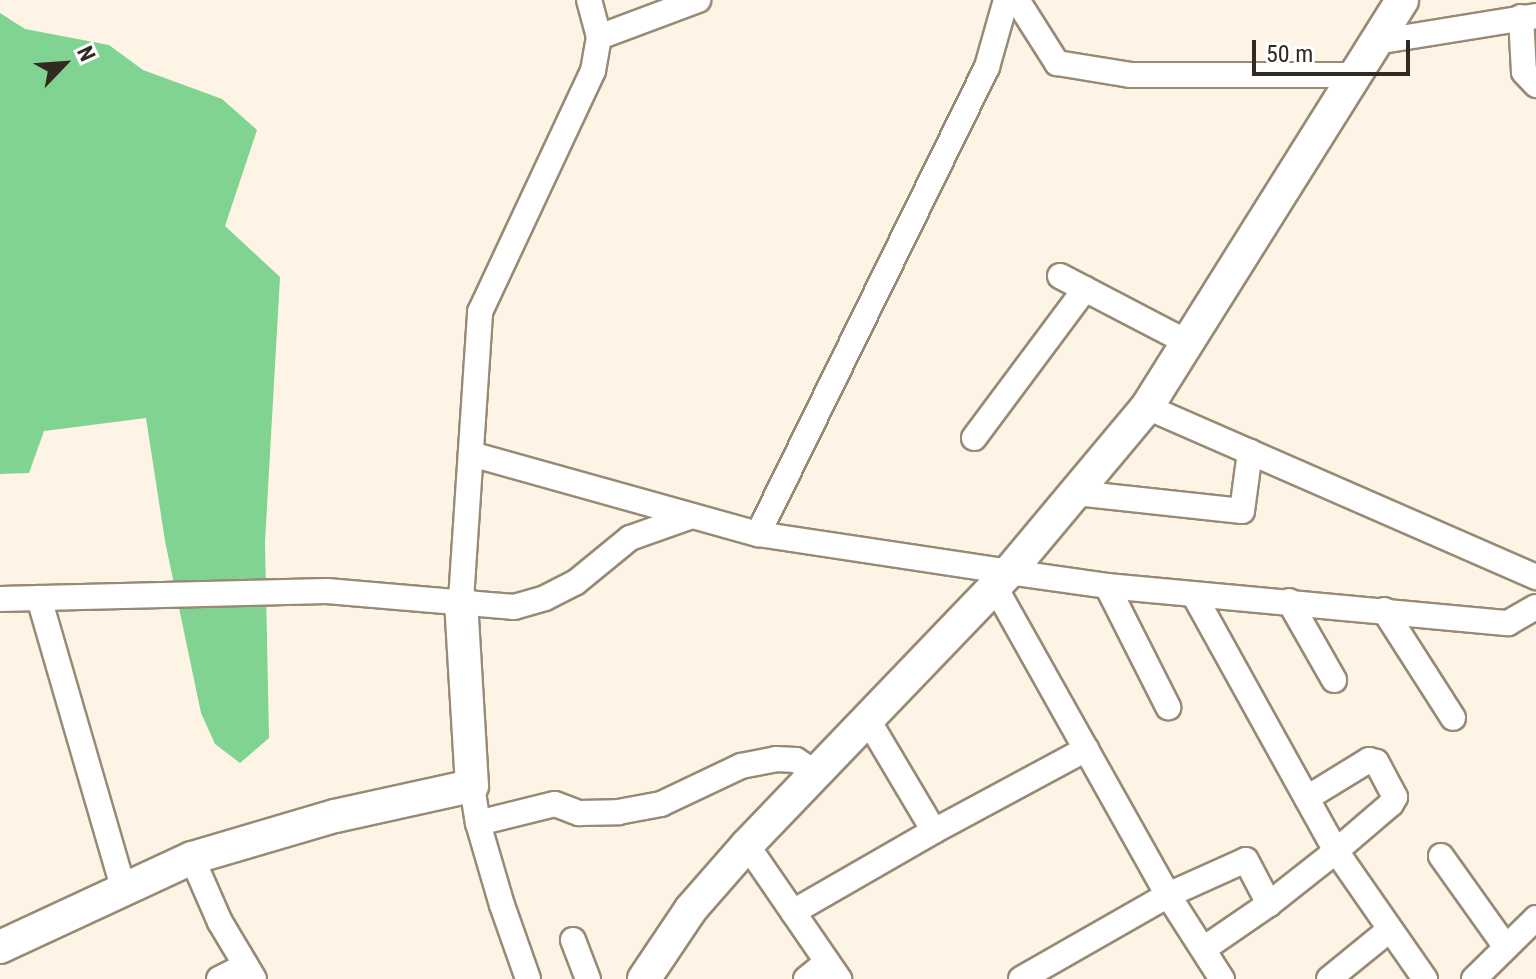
<!DOCTYPE html>
<style>
body{margin:0}
#map{position:relative;width:1536px;height:979px;overflow:hidden;background:#fdf4e6;font-family:"Roboto Condensed",sans-serif}
div>[style]{position:absolute}
.forest>*{inset:0;background:#80d390}
.roads{filter:drop-shadow(2px 0 #988a75) drop-shadow(-2px 0 #988a75) drop-shadow(0 2px #988a75) drop-shadow(0 -2px #988a75)}
.minor>*{height:24px;margin:-12px;padding:0 12px;transform-origin:12px;border-radius:12px;background:#fff}
.tertiary>*{height:32px;margin:-16px;padding:0 16px;transform-origin:16px;border-radius:16px;background:#fff}
span{translate:-50% -50%;white-space:nowrap;text-align:center;line-height:1.15;-webkit-text-stroke:7px #fff;paint-order:stroke}
.north{position:absolute;left:24px;top:24px;width:80px;height:80px;-webkit-text-stroke:6px #fff;paint-order:stroke;rotate:65deg;font-size:22px;font-weight:700;line-height:32px;text-align:center;color:#302a21}
.north::after{content:'';display:block;margin:auto;width:28px;height:36px;background:#302a21;clip-path:polygon(50% 0,100% 100%,50% 72%,0 100%)}
.scale{position:absolute;left:1252px;top:40px;width:158px;height:36px;box-sizing:border-box;border:4px solid #302a21;border-top:0;padding-left:10px;font-size:24px;line-height:28px;white-space:nowrap;color:#302a21;-webkit-text-stroke:6px #fff;paint-order:stroke}
</style>
<div id="map">
<div class="forest">
<i style="clip-path:polygon(0 13px,25px 29px,109px 45px,143px 70px,222px 99px,257px 130px,225px 226px,280px 277px,265px 542px,269px 738px,240px 763px,215px 744px,201px 713px,165px 541px,146px 418px,44px 431px,29px 473px,0 474px)"></i>
</div>
<div class="roads">
<div class="minor">
<i style="left:1017px;top:0;width:75px;rotate:57.6deg"></i>
<i style="left:1057px;top:63px;width:74px;rotate:9.3deg"></i>
<i style="left:1130px;top:75px;width:222px"></i>
<i style="left:1521px;top:17px;width:55px;rotate:86.9deg"></i>
<i style="left:1524px;top:72px;width:18px;rotate:47deg"></i>
<i style="left:599px;top:37px;width:106px;rotate:-20.5deg"></i>
<i style="left:1376px;top:42px;width:162px;rotate:-9.2deg"></i>
<i style="left:1060px;top:276px;width:143px;rotate:27.5deg"></i>
<i style="left:1147px;top:407px;width:425px;rotate:23.6deg"></i>
<i style="left:974px;top:438px;width:186px;rotate:-53.3deg"></i>
<i style="left:471px;top:454px;width:298px;rotate:15.6deg"></i>
<i style="left:758px;top:534px;width:254px;rotate:8.6deg"></i>
<i style="left:1009px;top:572px;width:99px;rotate:8.1deg"></i>
<i style="left:1107px;top:586px;width:403px;rotate:5.3deg"></i>
<i style="left:1508px;top:623px;width:32px;rotate:-30deg"></i>
<i style="left:1076px;top:493px;width:167px;rotate:6.2deg"></i>
<i style="left:1242px;top:511px;width:60px;rotate:-82.3deg"></i>
<i style="left:758px;top:534px;width:520px;rotate:-63.88deg"></i>
<i style="left:987px;top:67px;width:70px;rotate:-74.2deg"></i>
<i style="left:1107px;top:586px;width:136px;rotate:63.2deg"></i>
<i style="left:995px;top:587px;width:353px;rotate:60.7deg"></i>
<i style="left:1168px;top:895px;width:100px;rotate:57.3deg"></i>
<i style="left:1194px;top:595px;width:293px;rotate:61deg"></i>
<i style="left:1336px;top:851px;width:156px;rotate:55.2deg"></i>
<i style="left:39px;top:598px;width:301px;rotate:73.8deg"></i>
<i style="left:0;top:599px;width:327px;rotate:-1.4deg"></i>
<i style="left:327px;top:591px;width:188px;rotate:4.9deg"></i>
<i style="left:514px;top:607px;width:32px;rotate:-16deg"></i>
<i style="left:545px;top:598px;width:34px;rotate:-27deg"></i>
<i style="left:575px;top:583px;width:71px;rotate:-39.3deg"></i>
<i style="left:630px;top:538px;width:66px;rotate:-19.5deg"></i>
<i style="left:461px;top:600px;width:289px;rotate:-86.2deg"></i>
<i style="left:480px;top:312px;width:266px;rotate:-64.9deg"></i>
<i style="left:593px;top:71px;width:35px;rotate:-80deg"></i>
<i style="left:599px;top:37px;width:38px;rotate:-105deg"></i>
<i style="left:1289px;top:601px;width:91px;rotate:60.3deg"></i>
<i style="left:1384px;top:610px;width:128px;rotate:57.4deg"></i>
<i style="left:868px;top:720px;width:129px;rotate:59.3deg"></i>
<i style="left:934px;top:831px;width:173px;rotate:-28.3deg"></i>
<i style="left:472px;top:786px;width:37px;rotate:81deg"></i>
<i style="left:478px;top:823px;width:85px;rotate:73.7deg"></i>
<i style="left:502px;top:905px;width:78px;rotate:70.6deg"></i>
<i style="left:478px;top:823px;width:79px;rotate:-13.9deg"></i>
<i style="left:555px;top:804px;width:26px;rotate:21deg"></i>
<i style="left:579px;top:813px;width:39px;rotate:-1deg"></i>
<i style="left:618px;top:812px;width:44px;rotate:-10.5deg"></i>
<i style="left:661px;top:804px;width:89px;rotate:-25.4deg"></i>
<i style="left:741px;top:766px;width:36px;rotate:-11deg"></i>
<i style="left:776px;top:759px;width:20px;rotate:3deg"></i>
<i style="left:796px;top:760px;width:24px;rotate:33deg"></i>
<i style="left:747px;top:845px;width:163px;rotate:55.5deg"></i>
<i style="left:1441px;top:856px;width:112px;rotate:54.5deg"></i>
<i style="left:192px;top:858px;width:70px;rotate:66.4deg"></i>
<i style="left:220px;top:922px;width:66px;rotate:59.2deg"></i>
<i style="left:793px;top:912px;width:163px;rotate:-29.9deg"></i>
<i style="left:573px;top:940px;width:42px;rotate:69deg"></i>
<i style="left:1205px;top:948px;width:78px;rotate:-34.5deg"></i>
<i style="left:1269px;top:904px;width:85px;rotate:-38.3deg"></i>
<i style="left:1336px;top:851px;width:72px;rotate:-40.5deg"></i>
<i style="left:1391px;top:804px;width:8px;rotate:-60deg"></i>
<i style="left:1395px;top:797px;width:40px;rotate:-118deg"></i>
<i style="left:1376px;top:762px;width:7px;rotate:-164deg"></i>
<i style="left:1369px;top:760px;width:73px;rotate:148.5deg"></i>
<i style="left:219px;top:979px;width:30px;rotate:-27deg"></i>
<i style="left:806px;top:979px;width:27px;rotate:-39deg"></i>
<i style="left:1021px;top:979px;width:169px;rotate:-29.7deg"></i>
<i style="left:1168px;top:895px;width:85px;rotate:-24.2deg"></i>
<i style="left:1246px;top:860px;width:50px;rotate:62.4deg"></i>
<i style="left:1329px;top:979px;width:77px;rotate:-39.2deg"></i>
<i style="left:1474px;top:979px;width:87px;rotate:-44.5deg"></i>
</div>
<div class="tertiary">
<i style="left:0;top:947px;width:212px;rotate:-24.9deg"></i>
<i style="left:192px;top:858px;width:149px;rotate:-16.4deg"></i>
<i style="left:335px;top:816px;width:140px;rotate:-12.4deg"></i>
<i style="left:472px;top:786px;width:186px;rotate:-93.4deg"></i>
<i style="left:644px;top:979px;width:84px;rotate:-56.1deg"></i>
<i style="left:691px;top:909px;width:85px;rotate:-48.8deg"></i>
<i style="left:747px;top:845px;width:378px;rotate:-46.2deg"></i>
<i style="left:1009px;top:572px;width:215px;rotate:-50.1deg"></i>
<i style="left:1147px;top:407px;width:480px;rotate:-57.9deg"></i>
</div>
</div>
<div class="north">N</div>
<div class="scale">50 m</div>
</div>
